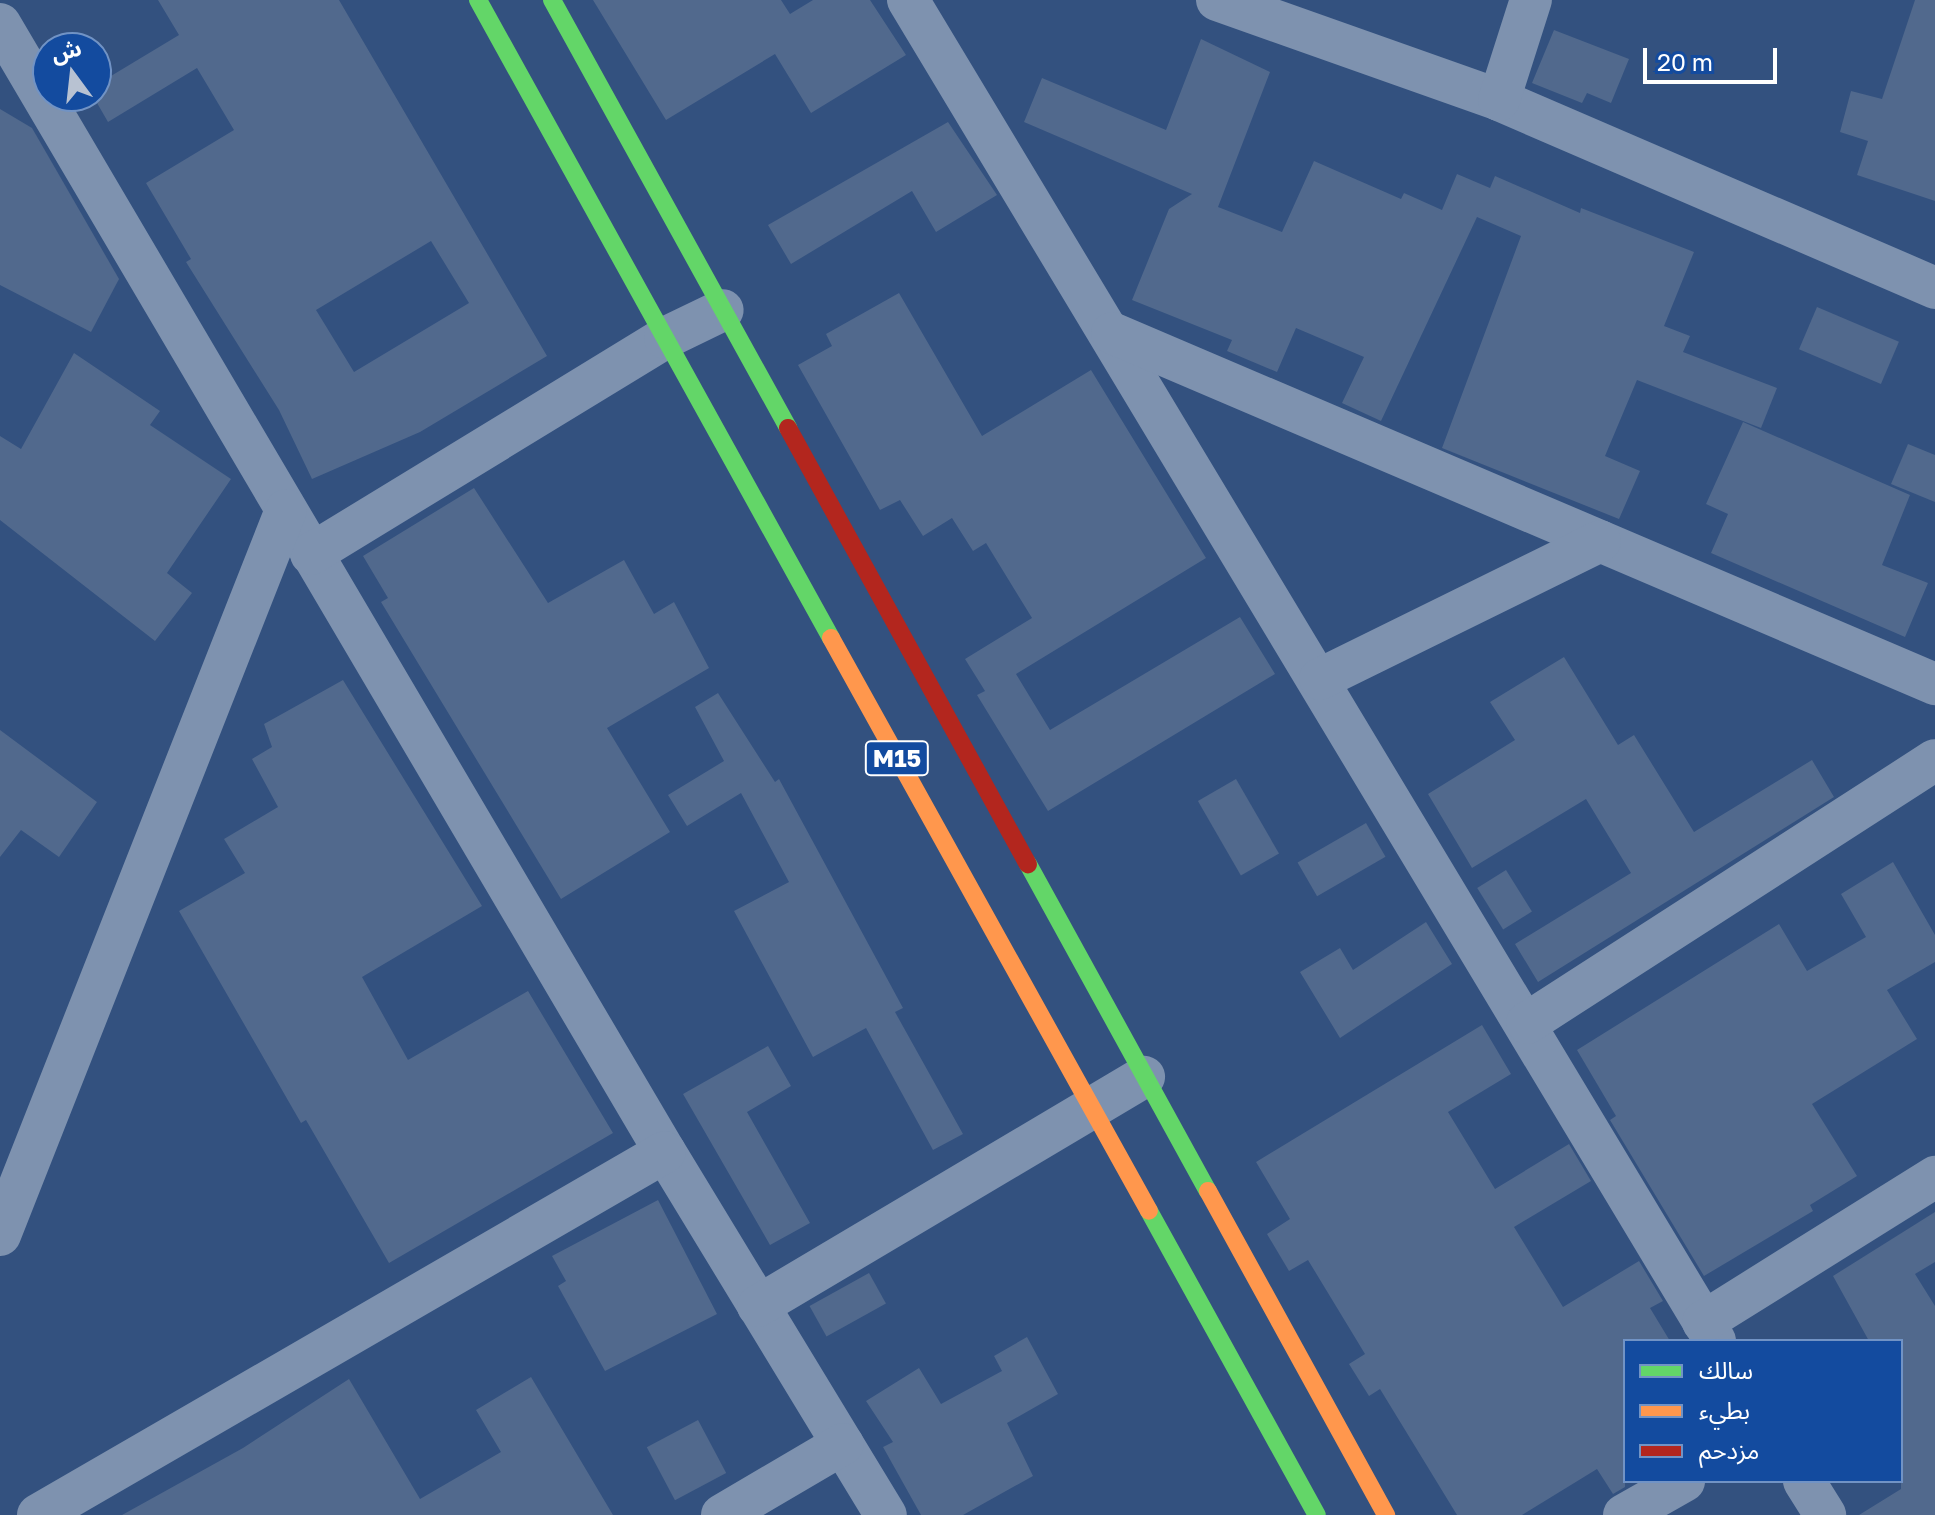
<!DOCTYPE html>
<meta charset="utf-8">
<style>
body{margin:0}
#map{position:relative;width:1935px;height:1515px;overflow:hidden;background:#33517f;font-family:"Golos Text","Noto Sans Arabic",sans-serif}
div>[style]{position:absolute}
.building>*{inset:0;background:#51698d;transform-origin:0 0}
.street>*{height:42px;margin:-21px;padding:0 21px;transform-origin:21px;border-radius:21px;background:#7e92af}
.fast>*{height:18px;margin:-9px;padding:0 9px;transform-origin:9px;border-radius:9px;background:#63d668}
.slow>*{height:18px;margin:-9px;padding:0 9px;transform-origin:9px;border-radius:9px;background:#ff974d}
.jam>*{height:18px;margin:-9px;padding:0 9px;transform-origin:9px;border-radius:9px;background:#b3261e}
span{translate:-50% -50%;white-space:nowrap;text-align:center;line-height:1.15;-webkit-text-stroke:6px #134b9f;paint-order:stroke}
.shield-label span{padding:2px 6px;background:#134b9f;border:2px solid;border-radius:6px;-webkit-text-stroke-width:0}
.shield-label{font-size:24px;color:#fff;font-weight:700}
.legend{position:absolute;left:1623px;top:1339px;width:280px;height:144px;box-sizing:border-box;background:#134b9f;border:2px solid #7193c5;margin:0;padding:10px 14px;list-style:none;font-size:24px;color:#fff}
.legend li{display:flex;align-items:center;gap:16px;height:40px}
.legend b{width:40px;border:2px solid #7193c5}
.north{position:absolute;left:32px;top:32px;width:80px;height:80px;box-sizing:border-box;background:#134b9f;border:2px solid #7193c5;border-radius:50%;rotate:345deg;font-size:22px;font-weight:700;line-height:32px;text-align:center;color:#fff}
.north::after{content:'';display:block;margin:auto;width:28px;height:36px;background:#b8c2d2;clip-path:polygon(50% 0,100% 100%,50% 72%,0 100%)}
.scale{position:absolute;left:1643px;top:48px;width:134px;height:36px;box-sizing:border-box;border:4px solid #fff;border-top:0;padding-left:10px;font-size:24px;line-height:28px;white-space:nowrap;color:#fff;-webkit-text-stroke:6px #134b9f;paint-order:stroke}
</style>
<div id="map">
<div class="building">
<i style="clip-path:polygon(evenodd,158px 0,339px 0,547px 356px,420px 432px,312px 479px,279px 410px,186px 262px,191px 259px,146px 183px,234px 130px,197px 68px,108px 122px,93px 96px,96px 85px,179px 35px,158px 0,431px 241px,469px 303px,354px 372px,316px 310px,431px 241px)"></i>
<i style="clip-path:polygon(593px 0,781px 0,790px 14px,813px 0,870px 0,906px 55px,811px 113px,775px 54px,666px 120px)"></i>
<i style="clip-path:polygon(1915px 0,1935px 0,1935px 201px,1857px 175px,1868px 141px,1840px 132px,1851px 91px,1882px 99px)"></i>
<i style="clip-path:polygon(1554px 30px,1629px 59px,1611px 103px,1587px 93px,1582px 103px,1532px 83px)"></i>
<i style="clip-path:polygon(1201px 39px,1270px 72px,1218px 207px,1282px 232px,1314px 161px,1401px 199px,1404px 193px,1442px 210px,1457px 174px,1490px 188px,1495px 176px,1580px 213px,1581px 208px,1694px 252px,1664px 326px,1690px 336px,1683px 352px,1777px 388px,1761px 428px,1637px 380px,1605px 456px,1640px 471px,1619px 519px,1442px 448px,1521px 236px,1477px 217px,1381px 421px,1342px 403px,1364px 357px,1296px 328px,1277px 372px,1227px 351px,1232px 340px,1132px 300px,1169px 209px,1192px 194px,1024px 122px,1042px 78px,1166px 130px)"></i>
<i style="clip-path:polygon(0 109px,32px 128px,119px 279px,91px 332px,0 285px)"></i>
<i style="clip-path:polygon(948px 122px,997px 195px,936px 232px,912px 191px,791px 264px,768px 225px)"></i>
<i style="clip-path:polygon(899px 293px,982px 436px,1091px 370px,1206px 558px,1016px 674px,1050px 730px,1240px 617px,1275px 674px,1048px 811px,977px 695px,985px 691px,965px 659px,1032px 618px,986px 543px,973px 551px,952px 518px,923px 536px,900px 500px,880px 510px,798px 365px,832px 346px,826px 334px)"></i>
<i style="left:1817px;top:307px;width:89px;height:46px;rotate:23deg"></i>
<i style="clip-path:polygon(74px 353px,160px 411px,150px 425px,231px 479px,167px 573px,192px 593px,155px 641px,0 520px,0 436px,21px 449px)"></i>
<i style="clip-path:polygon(1743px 422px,1910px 495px,1882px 565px,1928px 583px,1905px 637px,1711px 553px,1728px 514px,1706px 504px)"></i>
<i style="clip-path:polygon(1908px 444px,1935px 455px,1935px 502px,1891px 484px)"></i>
<i style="clip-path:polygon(474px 488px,548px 603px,624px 560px,654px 614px,674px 602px,709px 668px,607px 728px,670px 832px,561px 899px,381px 602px,388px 598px,363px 556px)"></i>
<i style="clip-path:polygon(1564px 657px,1618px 745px,1634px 735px,1694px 832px,1812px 760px,1834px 797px,1538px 982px,1515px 944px,1631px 873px,1586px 799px,1472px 868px,1428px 794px,1515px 740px,1490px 702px)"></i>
<i style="clip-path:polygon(343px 680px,482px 906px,362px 977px,408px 1060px,528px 991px,613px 1133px,389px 1263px,306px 1120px,301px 1123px,179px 911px,245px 873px,224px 839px,278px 807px,252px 759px,272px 747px,264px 724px)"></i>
<i style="clip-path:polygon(718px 693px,775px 782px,779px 779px,903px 1008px,895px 1012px,963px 1134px,933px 1150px,866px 1028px,813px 1057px,734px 911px,789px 882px,741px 793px,687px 826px,668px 795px,724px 761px,695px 707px)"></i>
<i style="clip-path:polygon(0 730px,97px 802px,59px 857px,21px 830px,0 857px)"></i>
<i style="left:1236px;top:779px;width:86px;height:44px;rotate:60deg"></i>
<i style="left:1366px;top:823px;width:39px;height:79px;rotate:60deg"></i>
<i style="clip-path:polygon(1893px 862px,1935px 935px,1935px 962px,1887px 990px,1917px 1039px,1812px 1104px,1857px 1176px,1810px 1205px,1813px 1211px,1704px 1276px,1610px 1120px,1616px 1116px,1577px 1050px,1779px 924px,1807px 971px,1866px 937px,1841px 894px)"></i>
<i style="left:1506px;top:870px;width:49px;height:34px;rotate:58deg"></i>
<i style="clip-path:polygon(1426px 922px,1452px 964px,1340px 1038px,1300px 972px,1340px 948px,1353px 970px)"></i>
<i style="clip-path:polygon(1482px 1025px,1511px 1074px,1448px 1112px,1495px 1189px,1569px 1144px,1591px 1181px,1514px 1227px,1563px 1307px,1639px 1261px,1663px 1301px,1650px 1308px,1670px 1341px,1625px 1341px,1625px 1487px,1613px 1494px,1597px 1469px,1522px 1515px,1457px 1515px,1380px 1389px,1369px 1396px,1349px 1364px,1365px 1354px,1308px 1260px,1289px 1271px,1267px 1234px,1290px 1219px,1256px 1162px)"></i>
<i style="clip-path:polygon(768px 1046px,791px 1086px,747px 1112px,810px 1223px,770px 1245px,683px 1094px)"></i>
<i style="clip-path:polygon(658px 1200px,717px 1314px,605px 1371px,558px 1286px,566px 1281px,552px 1256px)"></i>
<i style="clip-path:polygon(1935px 1212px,1935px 1262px,1915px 1274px,1935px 1306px,1935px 1515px,1859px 1515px,1901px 1489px,1901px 1341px,1869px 1341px,1833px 1276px)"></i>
<i style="left:869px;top:1273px;width:35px;height:68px;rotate:61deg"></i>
<i style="clip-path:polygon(1027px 1337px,1058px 1394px,1007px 1423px,1033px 1476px,963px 1515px,921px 1515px,883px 1447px,893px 1442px,866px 1401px,919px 1368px,941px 1404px,1002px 1371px,994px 1356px)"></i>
<i style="clip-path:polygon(531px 1377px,613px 1515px,122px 1515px,243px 1448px,349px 1379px,420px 1499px,501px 1452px,476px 1410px)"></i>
<i style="left:698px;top:1420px;width:60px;height:58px;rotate:62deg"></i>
</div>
<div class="street">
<i style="left:908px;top:0;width:1565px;rotate:58.96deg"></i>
<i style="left:1217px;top:0;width:299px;rotate:19.5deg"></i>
<i style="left:1499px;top:100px;width:475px;rotate:23.3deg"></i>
<i style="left:0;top:24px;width:1309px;rotate:59.48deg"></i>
<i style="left:665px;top:1152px;width:425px;rotate:58.7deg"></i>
<i style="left:1499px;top:100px;width:105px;rotate:-72.3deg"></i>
<i style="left:1112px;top:333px;width:895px;rotate:23.1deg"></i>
<i style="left:311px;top:554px;width:415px;rotate:-31.4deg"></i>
<i style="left:665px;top:338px;width:64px;rotate:-25.8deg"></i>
<i style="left:1320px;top:679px;width:312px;rotate:-26.2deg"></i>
<i style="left:1527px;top:1023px;width:485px;rotate:-32.8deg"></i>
<i style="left:0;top:1235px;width:779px;rotate:-68.47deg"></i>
<i style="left:758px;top:1306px;width:449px;rotate:-30.7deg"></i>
<i style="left:1703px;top:1322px;width:274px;rotate:-32deg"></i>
<i style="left:1804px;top:1481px;width:40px;rotate:58deg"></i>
<i style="left:38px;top:1515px;width:724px;rotate:-30.07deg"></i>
<i style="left:722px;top:1515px;width:140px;rotate:-30.4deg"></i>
<i style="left:1624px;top:1515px;width:69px;rotate:-29.5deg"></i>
</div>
<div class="fast">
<i style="left:478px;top:0;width:729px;rotate:61.04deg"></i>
<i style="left:552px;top:0;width:489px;rotate:61.1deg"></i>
<i style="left:1028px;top:864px;width:373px;rotate:61.2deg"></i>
<i style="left:1149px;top:1211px;width:347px;rotate:61.1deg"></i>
</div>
<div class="slow">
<i style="left:831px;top:638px;width:655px;rotate:60.97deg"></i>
<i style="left:1208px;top:1191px;width:370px;rotate:61.2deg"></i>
</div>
<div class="jam">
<i style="left:788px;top:428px;width:498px;rotate:61.2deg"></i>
</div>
<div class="shield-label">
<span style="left:897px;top:758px">M15</span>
</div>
<ul class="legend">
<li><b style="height:10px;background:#63d668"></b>سالك</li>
<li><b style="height:10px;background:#ff974d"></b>بطيء</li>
<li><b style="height:10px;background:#b3261e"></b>مزدحم</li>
</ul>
<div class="north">ش</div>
<div class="scale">20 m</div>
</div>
